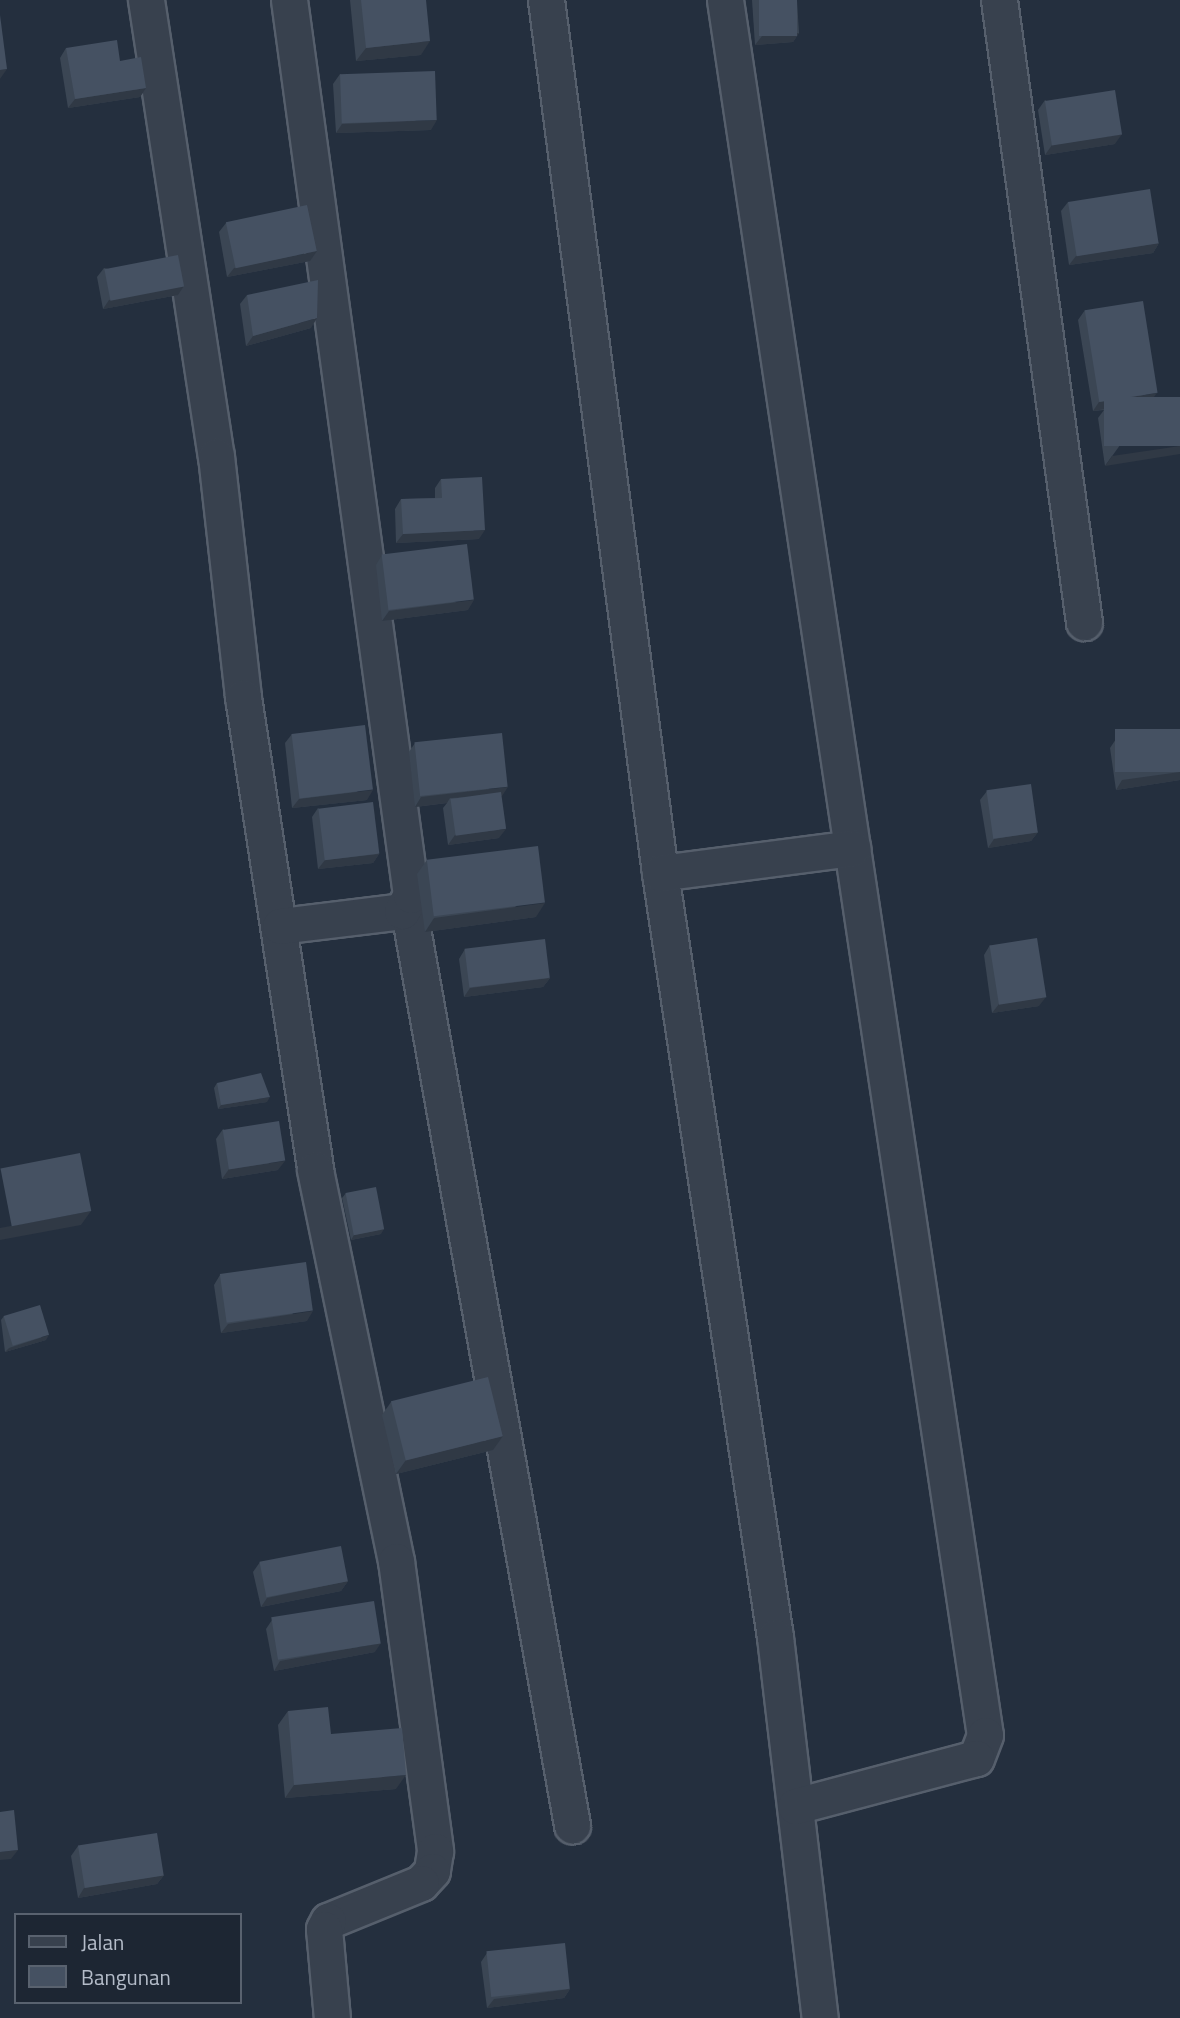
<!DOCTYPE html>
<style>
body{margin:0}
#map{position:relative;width:1180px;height:2018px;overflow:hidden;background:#242f3e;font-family:"Titillium Web",sans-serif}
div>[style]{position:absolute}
.roads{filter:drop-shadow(2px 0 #565f6c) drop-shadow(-2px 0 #565f6c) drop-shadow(0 2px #565f6c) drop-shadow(0 -2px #565f6c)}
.street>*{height:35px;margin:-17.5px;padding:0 17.5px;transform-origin:17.5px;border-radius:17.5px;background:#38414e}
.wall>*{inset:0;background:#3b4654}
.shaded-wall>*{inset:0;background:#303945}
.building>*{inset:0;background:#455162;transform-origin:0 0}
span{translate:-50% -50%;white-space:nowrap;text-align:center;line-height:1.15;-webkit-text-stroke:5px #1d2633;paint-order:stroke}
.legend{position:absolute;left:14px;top:1913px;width:228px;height:91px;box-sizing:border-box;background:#1d2633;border:2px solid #59626f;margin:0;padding:9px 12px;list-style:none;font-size:21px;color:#b4bcc9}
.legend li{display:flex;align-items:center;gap:14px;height:35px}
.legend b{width:35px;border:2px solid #59626f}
</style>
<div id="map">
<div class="roads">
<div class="street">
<i style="left:146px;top:0;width:461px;rotate:81.3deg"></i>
<i style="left:216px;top:456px;width:243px;rotate:83.6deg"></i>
<i style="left:243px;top:697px;width:478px;rotate:81.3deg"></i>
<i style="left:315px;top:1170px;width:399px;rotate:78.3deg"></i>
<i style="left:396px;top:1561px;width:293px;rotate:82.3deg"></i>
<i style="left:435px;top:1851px;width:20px;rotate:99deg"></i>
<i style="left:432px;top:1871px;width:16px;rotate:133deg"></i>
<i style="left:421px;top:1883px;width:100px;rotate:157.8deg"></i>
<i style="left:328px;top:1921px;width:9px;rotate:117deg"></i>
<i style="left:324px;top:1929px;width:89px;rotate:84.9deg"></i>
<i style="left:546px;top:0;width:880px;rotate:82.56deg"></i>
<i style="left:660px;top:873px;width:773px;rotate:81.44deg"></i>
<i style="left:775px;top:1637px;width:384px;rotate:83.3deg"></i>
<i style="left:725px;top:0;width:1754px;rotate:81.48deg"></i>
<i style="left:985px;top:1735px;width:25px;rotate:111deg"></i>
<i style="left:976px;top:1758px;width:187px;rotate:165.1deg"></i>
<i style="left:999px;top:0;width:628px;rotate:82.22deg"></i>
<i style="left:660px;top:873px;width:194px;rotate:-7.4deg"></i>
<i style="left:408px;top:906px;width:934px;rotate:79.88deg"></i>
<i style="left:280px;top:926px;width:123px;rotate:-7deg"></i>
<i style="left:402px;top:911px;width:18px;rotate:-61deg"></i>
<i style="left:411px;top:895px;width:903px;rotate:-97.76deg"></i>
</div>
</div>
<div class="wall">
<i style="clip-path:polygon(350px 0,426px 0,421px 55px,356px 61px)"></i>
<i style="clip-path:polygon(752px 0,797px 0,799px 33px,793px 42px,755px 45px)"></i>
<i style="clip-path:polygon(66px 48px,120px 61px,146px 88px,140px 97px,68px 108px,60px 58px)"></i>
<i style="clip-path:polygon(340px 74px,431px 130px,336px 133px,333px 84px)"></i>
<i style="clip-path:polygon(1045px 100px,1115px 144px,1045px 155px,1038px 110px)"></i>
<i style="clip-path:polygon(1068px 202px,1159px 243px,1153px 253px,1069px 265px,1061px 211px)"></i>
<i style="clip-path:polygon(226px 223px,310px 261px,227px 277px,219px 232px)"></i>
<i style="clip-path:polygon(104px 268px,184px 286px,178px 295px,103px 309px,97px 277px)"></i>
<i style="clip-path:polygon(247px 295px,311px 328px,246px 346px,240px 304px)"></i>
<i style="clip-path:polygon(1085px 310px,1151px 402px,1105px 466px,1098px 418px,1104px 410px,1093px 411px,1078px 320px)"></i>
<i style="clip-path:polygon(441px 479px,479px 539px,396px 543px,395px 509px,401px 499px,435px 498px,435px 488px)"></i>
<i style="clip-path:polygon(382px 555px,468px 610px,382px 621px,376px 565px)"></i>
<i style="clip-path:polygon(1180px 729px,1180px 780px,1116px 790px,1110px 748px,1116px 739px)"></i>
<i style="clip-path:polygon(292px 734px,367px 800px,292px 808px,285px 743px)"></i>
<i style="clip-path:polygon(415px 743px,501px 796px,499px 838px,448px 845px,443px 808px,447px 803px,415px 807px,409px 752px)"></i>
<i style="clip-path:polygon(987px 791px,1038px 832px,1031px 841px,988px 848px,980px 800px)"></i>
<i style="clip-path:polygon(318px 808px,379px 854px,373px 863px,318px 869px,312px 817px)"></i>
<i style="clip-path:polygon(427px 860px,536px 917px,425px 932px,417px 874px)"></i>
<i style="clip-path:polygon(990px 945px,1039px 1006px,992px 1013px,984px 955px)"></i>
<i style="clip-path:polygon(465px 949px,550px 978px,543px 987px,464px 997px,459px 959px)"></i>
<i style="clip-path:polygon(217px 1083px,267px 1102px,218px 1109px,214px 1088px)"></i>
<i style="clip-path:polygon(223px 1129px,278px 1170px,222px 1179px,216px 1139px)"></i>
<i style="clip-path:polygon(346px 1193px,381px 1234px,351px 1240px,342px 1198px)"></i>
<i style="clip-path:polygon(220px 1275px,307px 1321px,221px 1333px,214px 1285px)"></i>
<i style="clip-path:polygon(4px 1316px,46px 1340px,5px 1352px,1px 1320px)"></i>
<i style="clip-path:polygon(391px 1402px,493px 1450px,396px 1474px,382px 1415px)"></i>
<i style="clip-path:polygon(260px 1562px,348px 1581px,341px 1591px,261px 1607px,253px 1572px)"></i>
<i style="clip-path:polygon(272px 1620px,375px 1652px,274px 1671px,266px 1629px)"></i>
<i style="clip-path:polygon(288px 1711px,331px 1734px,396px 1789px,285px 1798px,278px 1725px)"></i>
<i style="clip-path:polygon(78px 1846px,164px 1875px,157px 1884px,78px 1898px,71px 1856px)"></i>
<i style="clip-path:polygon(487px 1953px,570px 1989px,564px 1998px,487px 2008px,481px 1962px)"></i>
</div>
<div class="shaded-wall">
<i style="clip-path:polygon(799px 33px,793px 42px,755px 45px,762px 36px)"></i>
<i style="clip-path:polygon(430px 41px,421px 55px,356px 61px,366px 48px)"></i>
<i style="clip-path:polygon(7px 69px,0 79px,0 70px)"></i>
<i style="clip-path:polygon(146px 88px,140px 97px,68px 108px,75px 99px)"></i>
<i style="clip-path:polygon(437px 120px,431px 130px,336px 133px,342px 124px)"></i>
<i style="clip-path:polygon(1122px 134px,1115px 144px,1045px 155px,1052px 145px)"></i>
<i style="clip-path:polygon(1159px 243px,1153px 253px,1069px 265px,1076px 256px)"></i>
<i style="clip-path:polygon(317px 251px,310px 261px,227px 277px,234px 268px)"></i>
<i style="clip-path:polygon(184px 286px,178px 295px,103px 309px,109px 300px)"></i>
<i style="clip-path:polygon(317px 318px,311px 328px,246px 346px,253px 336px)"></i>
<i style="clip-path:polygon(1157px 393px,1150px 402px,1093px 411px,1099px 402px)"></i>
<i style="clip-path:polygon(1180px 446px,1180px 454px,1105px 466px,1112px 456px)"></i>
<i style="clip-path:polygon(485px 530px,479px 539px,396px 543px,403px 534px)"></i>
<i style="clip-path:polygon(474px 600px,468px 610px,382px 621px,389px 611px)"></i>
<i style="clip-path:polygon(1180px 772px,1180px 780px,1116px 790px,1122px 780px)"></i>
<i style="clip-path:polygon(508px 787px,502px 796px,450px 798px,447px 803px,415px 807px,421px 797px)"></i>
<i style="clip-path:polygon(373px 790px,367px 800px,292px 808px,299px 799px)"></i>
<i style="clip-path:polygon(506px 829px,499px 838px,448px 845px,455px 835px)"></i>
<i style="clip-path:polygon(1038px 832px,1031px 841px,988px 848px,994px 839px)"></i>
<i style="clip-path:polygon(379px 854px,373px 863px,318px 869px,325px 860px)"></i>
<i style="clip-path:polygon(545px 903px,536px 917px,425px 932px,434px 918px)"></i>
<i style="clip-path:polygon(550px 978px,543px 987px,464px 997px,470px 988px)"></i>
<i style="clip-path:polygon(1046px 997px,1039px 1006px,992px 1013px,999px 1004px)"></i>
<i style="clip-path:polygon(270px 1097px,267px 1102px,218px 1109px,221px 1105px)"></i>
<i style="clip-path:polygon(285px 1161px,278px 1170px,222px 1179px,229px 1169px)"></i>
<i style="clip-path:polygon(91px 1211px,81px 1225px,0 1240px,0 1228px)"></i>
<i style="clip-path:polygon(384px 1229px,381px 1234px,351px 1240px,354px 1235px)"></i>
<i style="clip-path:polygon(313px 1311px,307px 1321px,221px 1333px,228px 1324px)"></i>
<i style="clip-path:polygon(49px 1335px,46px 1340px,5px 1352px,9px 1348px)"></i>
<i style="clip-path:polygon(503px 1436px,493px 1450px,396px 1474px,406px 1460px)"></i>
<i style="clip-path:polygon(348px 1581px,341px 1591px,261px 1607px,267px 1598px)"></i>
<i style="clip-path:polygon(381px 1643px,375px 1652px,274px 1671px,280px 1661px)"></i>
<i style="clip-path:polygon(406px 1775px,396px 1789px,285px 1798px,294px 1785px)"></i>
<i style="clip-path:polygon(18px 1850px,11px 1859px,0 1860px,0 1852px)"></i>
<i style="clip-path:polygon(164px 1875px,157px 1884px,78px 1898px,84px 1888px)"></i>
<i style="clip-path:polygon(570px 1989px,564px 1998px,487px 2008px,494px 1999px)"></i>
</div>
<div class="building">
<i style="clip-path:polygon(361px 0,426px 0,430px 41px,366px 48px)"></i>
<i style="left:759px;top:0;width:38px;height:36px"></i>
<i style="clip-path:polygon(0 15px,7px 69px,0 70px)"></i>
<i style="clip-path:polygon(117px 40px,120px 61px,141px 57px,146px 88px,75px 99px,66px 48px)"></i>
<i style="left:435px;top:71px;width:49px;height:95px;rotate:88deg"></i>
<i style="left:1115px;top:90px;width:45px;height:71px;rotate:81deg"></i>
<i style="left:1150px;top:189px;width:55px;height:83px;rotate:81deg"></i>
<i style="left:307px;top:205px;width:47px;height:83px;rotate:78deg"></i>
<i style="left:178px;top:255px;width:32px;height:75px;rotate:79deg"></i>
<i style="clip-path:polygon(318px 280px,317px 318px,253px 336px,247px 295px)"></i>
<i style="left:1143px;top:301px;width:93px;height:59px;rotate:81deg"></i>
<i style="left:1180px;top:397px;width:49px;height:76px;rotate:90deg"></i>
<i style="clip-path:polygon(482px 477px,485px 530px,403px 534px,401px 499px,442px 498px,441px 479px)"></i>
<i style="left:467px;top:544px;width:56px;height:86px;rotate:83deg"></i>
<i style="left:365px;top:725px;width:65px;height:74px;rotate:83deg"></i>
<i style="left:1180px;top:729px;width:43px;height:65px;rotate:90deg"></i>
<i style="left:502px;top:733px;width:54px;height:88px;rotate:84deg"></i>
<i style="left:1031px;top:784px;width:49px;height:45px;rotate:82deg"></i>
<i style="left:501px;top:792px;width:37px;height:51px;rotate:82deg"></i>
<i style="left:373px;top:802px;width:52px;height:55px;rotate:83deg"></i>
<i style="left:538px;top:846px;width:57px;height:112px;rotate:83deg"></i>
<i style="left:1037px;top:938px;width:60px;height:48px;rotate:81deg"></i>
<i style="left:545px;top:939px;width:39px;height:81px;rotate:83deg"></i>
<i style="clip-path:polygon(261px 1073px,270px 1097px,221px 1105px,217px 1083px)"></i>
<i style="left:279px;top:1121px;width:40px;height:57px;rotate:81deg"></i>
<i style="left:80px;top:1153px;width:59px;height:81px;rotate:79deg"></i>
<i style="left:376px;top:1187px;width:43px;height:31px;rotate:79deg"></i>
<i style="left:306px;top:1262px;width:49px;height:87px;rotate:82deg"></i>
<i style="left:40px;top:1305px;width:31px;height:38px;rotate:73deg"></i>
<i style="left:488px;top:1377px;width:61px;height:100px;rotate:76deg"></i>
<i style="left:341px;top:1546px;width:36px;height:83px;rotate:79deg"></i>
<i style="left:374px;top:1601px;width:43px;height:104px;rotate:81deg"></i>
<i style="clip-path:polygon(328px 1707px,331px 1734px,402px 1728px,406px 1775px,294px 1785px,288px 1711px)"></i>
<i style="clip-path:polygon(14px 1810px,18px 1850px,0 1852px,0 1812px)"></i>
<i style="left:157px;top:1833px;width:43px;height:80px;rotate:81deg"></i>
<i style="left:565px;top:1943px;width:46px;height:79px;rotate:84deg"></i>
</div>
<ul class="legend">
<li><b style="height:9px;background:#38414e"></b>Jalan</li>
<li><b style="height:19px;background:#455162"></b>Bangunan</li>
</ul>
</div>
